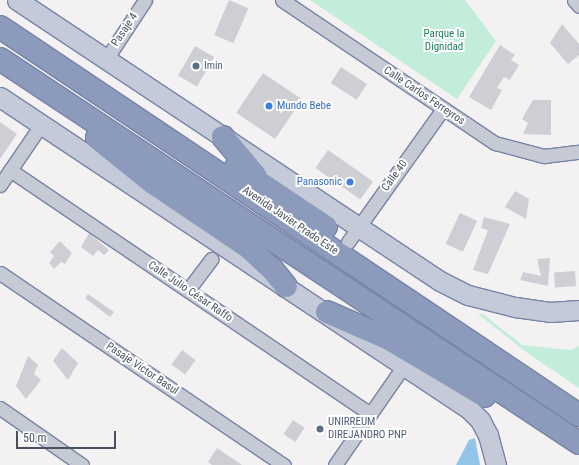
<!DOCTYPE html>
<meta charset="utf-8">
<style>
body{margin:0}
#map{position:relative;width:579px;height:465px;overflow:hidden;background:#f3f1f1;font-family:"Roboto Condensed",sans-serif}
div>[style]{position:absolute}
.green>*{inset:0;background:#c3eddb}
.water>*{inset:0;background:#92c5e7}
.building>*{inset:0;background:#cecfd5;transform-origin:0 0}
.roads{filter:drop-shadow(1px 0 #7784a8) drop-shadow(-1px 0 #7784a8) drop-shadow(0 1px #7784a8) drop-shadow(0 -1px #7784a8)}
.street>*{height:13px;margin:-6.5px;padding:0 6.5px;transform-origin:6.5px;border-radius:6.5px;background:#c5cad4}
.secondary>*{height:19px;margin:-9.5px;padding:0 9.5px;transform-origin:9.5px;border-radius:9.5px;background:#c5cad8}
.highway>*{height:22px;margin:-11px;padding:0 11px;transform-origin:11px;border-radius:11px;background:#8c9abc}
.dots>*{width:11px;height:11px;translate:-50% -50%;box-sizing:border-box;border:2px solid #fff;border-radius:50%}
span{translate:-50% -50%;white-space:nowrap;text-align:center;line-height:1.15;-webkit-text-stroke:4px #fff;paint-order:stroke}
.street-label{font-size:11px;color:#4a505d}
.park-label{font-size:11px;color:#1d7c5f}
.service-label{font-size:11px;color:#4e5e75}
.left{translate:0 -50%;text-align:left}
.shop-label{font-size:11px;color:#366cbe}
.right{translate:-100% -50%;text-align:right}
.scale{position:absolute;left:16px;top:431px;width:100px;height:18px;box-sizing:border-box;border:2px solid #4a505d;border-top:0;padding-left:5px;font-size:12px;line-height:14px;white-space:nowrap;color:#4a505d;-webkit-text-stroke:3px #fff;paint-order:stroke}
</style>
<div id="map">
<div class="green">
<i style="clip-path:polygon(310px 0,465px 0,496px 41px,457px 99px)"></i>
<i style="clip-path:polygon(478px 314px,483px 314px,522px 345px,571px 350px,579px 346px,579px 388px,526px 352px)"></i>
</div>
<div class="water">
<i style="clip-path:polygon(475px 438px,480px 465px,456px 465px,469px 440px)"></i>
</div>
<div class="building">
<i style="left:229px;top:0;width:21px;height:38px;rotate:23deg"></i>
<i style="clip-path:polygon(562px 24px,579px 44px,579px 55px,568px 64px,550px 43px)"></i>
<i style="clip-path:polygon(500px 45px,515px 55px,511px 60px,519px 65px,510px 80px,504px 77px,497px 88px,502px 90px,491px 110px,469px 97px)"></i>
<i style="left:195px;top:46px;width:22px;height:34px;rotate:30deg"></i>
<i style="left:341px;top:67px;width:31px;height:19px;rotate:33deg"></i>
<i style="left:263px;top:73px;width:47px;height:48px;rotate:34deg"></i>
<i style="clip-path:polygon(533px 100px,551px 100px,551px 135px,523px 134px,528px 123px,522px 119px)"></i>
<i style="clip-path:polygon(0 122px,17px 134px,0 159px)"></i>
<i style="left:328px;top:150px;width:55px;height:22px;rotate:35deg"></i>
<i style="clip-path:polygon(515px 191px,529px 199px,526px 219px,505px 207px)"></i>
<i style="left:460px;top:213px;width:19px;height:34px;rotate:25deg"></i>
<i style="clip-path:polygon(484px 217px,510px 224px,488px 274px,473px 270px,488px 230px,481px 228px)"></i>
<i style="clip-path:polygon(89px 233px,109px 250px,104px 255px,98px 250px,93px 256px,81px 247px)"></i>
<i style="clip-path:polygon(60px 241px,72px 253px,65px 264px,61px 262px,54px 269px,49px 263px,54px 256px,50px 252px)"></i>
<i style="clip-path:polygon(550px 258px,548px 286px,520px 280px,523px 272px,541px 276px,537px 259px)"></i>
<i style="left:575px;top:271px;width:15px;height:21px;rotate:86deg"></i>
<i style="clip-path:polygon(88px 294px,114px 312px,110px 317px,85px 298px)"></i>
<i style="clip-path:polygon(62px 348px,78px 363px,68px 380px,53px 361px)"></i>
<i style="left:182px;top:350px;width:17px;height:18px;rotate:36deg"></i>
<i style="clip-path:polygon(28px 356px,38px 365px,34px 374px,41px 380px,26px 399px,16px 386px)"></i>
<i style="left:293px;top:420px;width:14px;height:17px;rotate:34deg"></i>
<i style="clip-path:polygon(217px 448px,242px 465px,212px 465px,208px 462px)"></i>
</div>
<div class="roads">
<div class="street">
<i style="left:282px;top:0;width:257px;rotate:33.9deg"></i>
<i style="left:495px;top:143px;width:51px;rotate:14.9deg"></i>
<i style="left:544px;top:156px;width:35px;rotate:-7deg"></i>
<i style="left:574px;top:0;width:8px;rotate:50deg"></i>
<i style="left:105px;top:61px;width:73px;rotate:-56.7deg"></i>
<i style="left:10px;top:170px;width:435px;rotate:34.1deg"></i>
<i style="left:0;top:185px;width:73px;rotate:-55.7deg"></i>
<i style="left:348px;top:242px;width:163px;rotate:-54.5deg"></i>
<i style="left:0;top:273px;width:343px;rotate:34.1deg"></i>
<i style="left:188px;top:290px;width:39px;rotate:-53deg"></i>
<i style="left:0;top:408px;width:100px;rotate:34.8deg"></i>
<i style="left:335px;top:465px;width:123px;rotate:-55.3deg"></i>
</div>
<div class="secondary">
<i style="left:17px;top:0;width:508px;rotate:33.6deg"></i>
<i style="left:440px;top:281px;width:31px;rotate:27deg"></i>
<i style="left:468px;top:295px;width:49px;rotate:14.3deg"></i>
<i style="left:515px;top:307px;width:35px;rotate:8deg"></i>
<i style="left:550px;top:312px;width:29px;rotate:-4deg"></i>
<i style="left:0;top:97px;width:563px;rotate:33.63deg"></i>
<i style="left:469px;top:409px;width:16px;rotate:45deg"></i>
<i style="left:480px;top:420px;width:17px;rotate:62deg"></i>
<i style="left:488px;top:435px;width:31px;rotate:75deg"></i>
</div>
<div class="highway">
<i style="left:0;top:27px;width:697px;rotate:33.83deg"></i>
<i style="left:0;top:59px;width:695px;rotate:33.55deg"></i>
<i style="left:223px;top:137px;width:50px;rotate:49.9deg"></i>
<i style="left:97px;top:138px;width:72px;rotate:38.8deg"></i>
<i style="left:153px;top:183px;width:115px;rotate:34deg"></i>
<i style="left:248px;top:247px;width:33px;rotate:43deg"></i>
<i style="left:272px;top:269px;width:22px;rotate:51deg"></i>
<i style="left:236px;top:167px;width:108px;rotate:33.7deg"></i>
<i style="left:327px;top:312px;width:70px;rotate:23.6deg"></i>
<i style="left:391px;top:340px;width:109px;rotate:30.8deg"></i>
</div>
</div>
<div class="dots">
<i style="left:196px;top:66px;background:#5c6f8a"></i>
<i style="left:269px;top:106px;background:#3f7fe0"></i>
<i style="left:350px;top:182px;background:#3f7fe0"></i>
<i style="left:320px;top:429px;background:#5c6f8a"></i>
</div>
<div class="street-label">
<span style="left:125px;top:30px;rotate:-56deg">Pasaje 4</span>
<span style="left:424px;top:96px;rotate:34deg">Calle Carlos Ferreyros</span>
<span style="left:395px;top:176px;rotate:-54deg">Calle 40</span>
<span style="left:290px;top:221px;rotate:34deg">Avenida Javier Prado Este</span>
<span style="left:190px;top:292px;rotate:34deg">Calle Julio César Raffo</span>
<span style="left:142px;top:369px;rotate:34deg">Pasaje Víctor Basul</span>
</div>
<div class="park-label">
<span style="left:444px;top:41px">Parque la<br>Dignidad</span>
</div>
<div class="service-label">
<span class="left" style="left:204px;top:66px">Imin</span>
<span class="left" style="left:328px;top:429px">UNIRREUM<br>DIREJANDRO PNP</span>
</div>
<div class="shop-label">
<span class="left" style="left:277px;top:106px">Mundo Bebe</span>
<span class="right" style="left:342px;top:182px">Panasonic</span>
</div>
<div class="scale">50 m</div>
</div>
